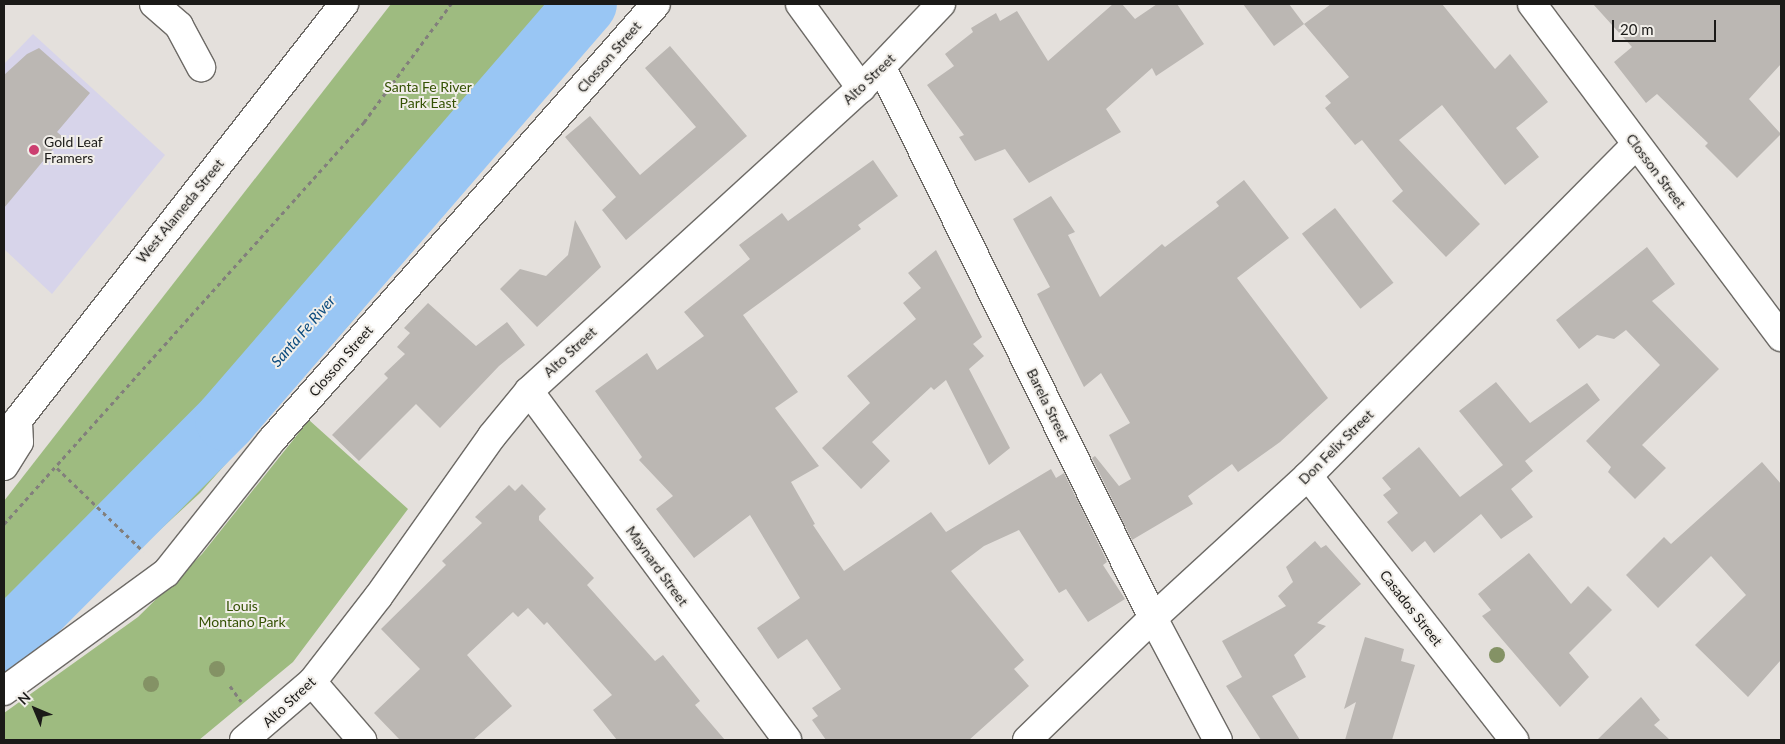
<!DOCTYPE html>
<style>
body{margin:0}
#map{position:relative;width:1785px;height:744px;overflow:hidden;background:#e4e0dc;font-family:Lato,sans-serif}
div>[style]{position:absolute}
.commercial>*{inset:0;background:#d7d4ea}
.green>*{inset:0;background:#9ebb80}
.river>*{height:62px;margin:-31px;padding:0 31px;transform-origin:31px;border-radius:31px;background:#99c6f4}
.building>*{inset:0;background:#bbb7b3;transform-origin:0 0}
.path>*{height:3px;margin-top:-1.5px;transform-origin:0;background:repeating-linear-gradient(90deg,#827f7c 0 4px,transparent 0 8px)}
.roads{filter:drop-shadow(1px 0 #6d6a66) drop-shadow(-1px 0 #6d6a66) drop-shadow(0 1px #6d6a66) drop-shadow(0 -1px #6d6a66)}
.minor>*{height:28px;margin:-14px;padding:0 14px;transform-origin:14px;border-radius:14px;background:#fff}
.trees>*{width:16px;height:16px;margin:-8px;border-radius:50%;background:#849265}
.dots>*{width:14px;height:14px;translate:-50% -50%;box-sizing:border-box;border:2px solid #f1eee9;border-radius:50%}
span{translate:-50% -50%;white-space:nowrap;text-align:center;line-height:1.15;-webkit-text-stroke:4px #f1eee9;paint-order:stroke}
.street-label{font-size:14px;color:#1b1a18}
.park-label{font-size:14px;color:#355204}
.poi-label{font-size:14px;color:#1b1a18}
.left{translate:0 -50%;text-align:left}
.water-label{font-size:15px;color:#0a4a7d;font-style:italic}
.frame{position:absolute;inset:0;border:5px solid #1b1a18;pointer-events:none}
.north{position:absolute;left:10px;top:684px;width:50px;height:50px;-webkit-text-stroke:4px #f1eee9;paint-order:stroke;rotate:315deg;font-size:14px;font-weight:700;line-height:20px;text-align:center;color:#1b1a18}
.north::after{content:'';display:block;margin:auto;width:18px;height:22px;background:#1b1a18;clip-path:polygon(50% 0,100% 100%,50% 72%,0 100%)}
.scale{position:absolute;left:1612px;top:20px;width:104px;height:22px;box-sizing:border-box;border:2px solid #1b1a18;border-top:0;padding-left:6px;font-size:15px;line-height:18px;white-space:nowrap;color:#1b1a18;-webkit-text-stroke:4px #f1eee9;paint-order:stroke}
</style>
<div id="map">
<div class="commercial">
<i style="clip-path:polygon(33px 34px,165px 155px,52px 294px,4px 249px,4px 64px)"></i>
</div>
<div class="green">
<i style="clip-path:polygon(391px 4px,610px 4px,356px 317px,200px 493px,86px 598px,4px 665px,4px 501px)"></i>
<i style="clip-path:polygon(309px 420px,408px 509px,293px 662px,199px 740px,4px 740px,4px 713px,138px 617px,202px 554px)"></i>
</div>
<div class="river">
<i style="left:4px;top:643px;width:315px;rotate:-45.1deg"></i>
<i style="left:226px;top:420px;width:550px;rotate:-49.13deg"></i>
</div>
<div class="building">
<i style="clip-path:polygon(1113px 4px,1122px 4px,1135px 19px,1157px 4px,1177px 4px,1204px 44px,1156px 76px,1152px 68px,1106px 109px,1121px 132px,1029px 183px,1005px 149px,975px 161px,959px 137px,964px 135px,927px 85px,954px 66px,945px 54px,973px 32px,971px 28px,996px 13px,1000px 21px,1017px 11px,1048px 61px)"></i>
<i style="clip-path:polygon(1243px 4px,1289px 4px,1304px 24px,1274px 46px)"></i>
<i style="clip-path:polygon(1331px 4px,1442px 4px,1495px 69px,1510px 54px,1548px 102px,1516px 128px,1539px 157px,1505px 185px,1442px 105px,1399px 140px,1480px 224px,1446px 257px,1392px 201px,1403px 191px,1362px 140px,1355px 145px,1325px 108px,1331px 103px,1325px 96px,1349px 77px,1304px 24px)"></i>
<i style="clip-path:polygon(1593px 4px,1781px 4px,1781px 64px,1749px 99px,1781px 134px,1737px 178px,1705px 146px,1708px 143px,1657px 94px,1646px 103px,1614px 62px,1632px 47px)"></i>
<i style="clip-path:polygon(670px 46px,747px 136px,626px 240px,602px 210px,616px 197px,565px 137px,590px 116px,640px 175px,696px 127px,645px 68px)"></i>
<i style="clip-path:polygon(39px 48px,90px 93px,57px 132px,63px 137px,4px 208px,4px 75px,27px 54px)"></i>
<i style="clip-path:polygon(873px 160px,898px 196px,858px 225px,861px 229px,743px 315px,798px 392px,775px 408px,819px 466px,791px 482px,815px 524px,813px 525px,844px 571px,931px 512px,946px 532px,1051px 469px,1056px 478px,1064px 473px,1105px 557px,1107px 562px,1103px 565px,1125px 599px,1088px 622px,1066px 589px,1059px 593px,1019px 530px,984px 546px,951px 571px,1024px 660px,1014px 669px,1029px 686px,969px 740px,826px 740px,812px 720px,818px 716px,812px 708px,841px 689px,807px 639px,778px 659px,757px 628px,800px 598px,750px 515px,694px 558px,656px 509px,673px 496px,639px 460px,642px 457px,635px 447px,595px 391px,647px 353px,657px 370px,704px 336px,684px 312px,750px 259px,739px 245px,782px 213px,788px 221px)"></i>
<i style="clip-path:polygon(1244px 180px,1289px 238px,1237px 278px,1328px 398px,1280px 442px,1238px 472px,1232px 464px,1188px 496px,1193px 504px,1132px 540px,1092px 458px,1095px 456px,1119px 486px,1131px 479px,1109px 435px,1130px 423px,1101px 373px,1084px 387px,1037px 294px,1050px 287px,1013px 219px,1051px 196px,1075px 232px,1068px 235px,1100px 297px,1162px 244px,1165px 247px,1219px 206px,1216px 202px)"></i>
<i style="left:1335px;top:208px;width:95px;height:42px;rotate:52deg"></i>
<i style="clip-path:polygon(575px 220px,601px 267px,537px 327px,500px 289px,520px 269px,546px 276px,568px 255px)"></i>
<i style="clip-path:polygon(1647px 247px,1675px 284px,1652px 301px,1719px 369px,1642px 445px,1666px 468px,1635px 499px,1608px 472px,1611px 467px,1586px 441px,1660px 365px,1626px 330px,1614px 339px,1597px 335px,1579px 349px,1556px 320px)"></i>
<i style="clip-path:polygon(936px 250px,982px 337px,973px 344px,984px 356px,969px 369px,1010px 448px,989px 465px,946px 380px,934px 390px,931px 387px,872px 442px,890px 461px,861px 489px,822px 448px,870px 403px,847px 376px,916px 319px,903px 303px,921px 288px,908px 273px)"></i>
<i style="clip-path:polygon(428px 303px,476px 346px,507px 322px,525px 345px,499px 366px,440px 428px,416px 404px,359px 461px,332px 435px,388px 378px,384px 374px,405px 354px,397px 347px,410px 333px,404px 328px)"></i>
<i style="clip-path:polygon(1496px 382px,1530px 423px,1587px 383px,1600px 400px,1525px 461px,1533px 471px,1511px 489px,1533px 517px,1501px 539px,1481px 514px,1434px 553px,1425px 541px,1412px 552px,1387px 522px,1398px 513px,1383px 495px,1391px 489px,1382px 478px,1419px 447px,1460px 497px,1503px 465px,1459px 411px)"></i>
<i style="clip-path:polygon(1762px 462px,1781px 484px,1781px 660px,1748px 697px,1695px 645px,1746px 595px,1711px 556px,1658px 608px,1626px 575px,1664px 537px,1671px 544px)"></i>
<i style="clip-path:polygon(522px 484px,546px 509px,539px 516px,539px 520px,594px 578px,587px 585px,655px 661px,663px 655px,700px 701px,695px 705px,725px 740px,617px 740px,593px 710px,612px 695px,547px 622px,544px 625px,528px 608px,518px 617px,513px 612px,467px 655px,512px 706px,473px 740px,400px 740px,374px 713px,420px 669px,381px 629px,446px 565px,442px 561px,482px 523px,475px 517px,509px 485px,515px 491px)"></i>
<i style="clip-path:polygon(1315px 541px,1321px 548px,1326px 545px,1361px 584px,1317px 623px,1326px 626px,1294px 655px,1306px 677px,1272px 696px,1300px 740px,1261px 740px,1226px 686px,1242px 677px,1222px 641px,1286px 606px,1278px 596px,1293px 582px,1286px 567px)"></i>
<i style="clip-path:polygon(1529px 553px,1571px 604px,1588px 586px,1612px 610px,1569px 653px,1589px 677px,1560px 707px,1482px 616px,1491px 610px,1478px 594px)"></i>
<i style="clip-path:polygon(1365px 637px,1404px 649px,1401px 661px,1415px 665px,1392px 740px,1345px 740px,1356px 702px,1344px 709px)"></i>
<i style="clip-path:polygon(1641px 697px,1660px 720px,1654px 725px,1670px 740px,1597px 740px)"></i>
</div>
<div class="path">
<i style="left:57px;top:468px;width:120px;rotate:44deg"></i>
<i style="left:4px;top:524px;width:540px;rotate:-48.15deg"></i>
<i style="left:364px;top:122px;width:147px;rotate:-53.6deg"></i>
<i style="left:230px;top:686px;width:19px;rotate:54deg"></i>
</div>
<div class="roads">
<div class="minor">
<i style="left:154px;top:4px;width:33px;rotate:41deg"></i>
<i style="left:179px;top:26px;width:47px;rotate:61.8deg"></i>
<i style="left:800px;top:4px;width:104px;rotate:54deg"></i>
<i style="left:1532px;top:4px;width:416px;rotate:53.2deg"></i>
<i style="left:882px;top:68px;width:613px;rotate:63.77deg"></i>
<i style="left:1153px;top:618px;width:138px;rotate:62deg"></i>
<i style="left:529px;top:391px;width:434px;rotate:53.5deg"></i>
<i style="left:4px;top:466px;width:28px;rotate:-58deg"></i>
<i style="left:19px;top:442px;width:22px;rotate:-93deg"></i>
<i style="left:18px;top:420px;width:529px;rotate:-51.92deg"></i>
<i style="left:1308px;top:476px;width:335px;rotate:52deg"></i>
<i style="left:312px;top:682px;width:77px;rotate:49.2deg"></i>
<i style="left:4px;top:691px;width:200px;rotate:-36.1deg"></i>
<i style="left:166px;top:573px;width:169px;rotate:-51.5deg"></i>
<i style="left:271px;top:441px;width:582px;rotate:-48.62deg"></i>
<i style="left:244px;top:740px;width:89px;rotate:-40.5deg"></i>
<i style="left:312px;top:682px;width:108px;rotate:-52.2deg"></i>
<i style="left:378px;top:597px;width:197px;rotate:-54.7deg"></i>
<i style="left:492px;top:436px;width:58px;rotate:-50.6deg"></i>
<i style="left:529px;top:391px;width:449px;rotate:-42.4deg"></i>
<i style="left:861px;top:88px;width:116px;rotate:-46.4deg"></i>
<i style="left:1027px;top:740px;width:175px;rotate:-44.1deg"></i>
<i style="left:1153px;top:618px;width:210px;rotate:-42.5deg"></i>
<i style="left:1308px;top:476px;width:466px;rotate:-45.3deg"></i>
</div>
</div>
<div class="trees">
<i style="left:1497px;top:655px"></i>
<i style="left:217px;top:669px"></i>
<i style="left:151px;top:684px"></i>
</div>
<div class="dots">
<i style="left:34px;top:150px;background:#cc3f70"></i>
</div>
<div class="street-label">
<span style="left:609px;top:57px;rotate:-49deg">Closson Street</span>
<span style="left:869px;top:79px;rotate:-44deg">Alto Street</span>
<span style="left:1656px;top:171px;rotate:53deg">Closson Street</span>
<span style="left:180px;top:211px;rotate:-51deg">West Alameda Street</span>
<span style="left:570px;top:352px;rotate:-43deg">Alto Street</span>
<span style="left:341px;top:361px;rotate:-49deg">Closson Street</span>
<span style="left:1048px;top:405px;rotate:64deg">Barela Street</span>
<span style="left:1336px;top:447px;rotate:-45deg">Don Felix Street</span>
<span style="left:657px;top:566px;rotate:54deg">Maynard Street</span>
<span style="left:1411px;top:608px;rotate:52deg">Casados Street</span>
<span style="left:289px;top:702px;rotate:-43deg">Alto Street</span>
</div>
<div class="park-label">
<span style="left:428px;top:95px">Santa Fe River<br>Park East</span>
<span style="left:242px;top:614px">Louis<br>Montano Park</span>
</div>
<div class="poi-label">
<span class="left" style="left:44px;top:150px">Gold Leaf<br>Framers</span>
</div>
<div class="water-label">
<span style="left:303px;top:331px;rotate:-49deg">Santa Fe River</span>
</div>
<div class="frame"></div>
<div class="north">N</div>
<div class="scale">20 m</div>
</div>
